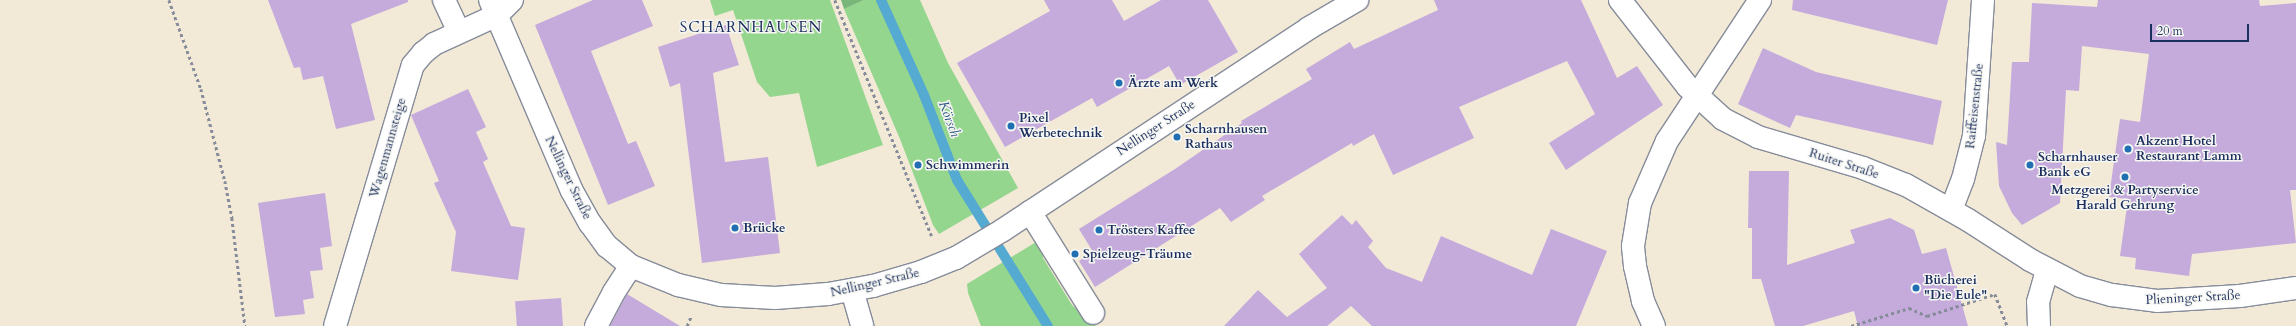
<!DOCTYPE html>
<meta charset="utf-8">
<style>
body{margin:0}
#map{position:relative;width:2296px;height:326px;overflow:hidden;background:#f2e9d7;font-family:Cardo,serif}
div>[style]{position:absolute}
.green>*{inset:0;background:#95d68e}
.forest>*{inset:0;background:#78b779}
.stream>*{height:10px;margin:-5px;padding:0 5px;transform-origin:5px;border-radius:5px;background:#55aad1}
.building>*{inset:0;background:#c5aadc;transform-origin:0 0}
.path>*{height:2.5px;margin-top:-1.25px;transform-origin:0;background:repeating-linear-gradient(90deg,#868c9a 0 3px,transparent 0 6px)}
.roads{filter:drop-shadow(1px 0 #868c9a) drop-shadow(-1px 0 #868c9a) drop-shadow(0 1px #868c9a) drop-shadow(0 -1px #868c9a)}
.minor>*{height:22px;margin:-11px;padding:0 11px;transform-origin:11px;border-radius:11px;background:#fff}
.major>*{height:22px;margin:-11px;padding:0 11px;transform-origin:11px;border-radius:11px;background:#fff}
.dots>*{width:11px;height:11px;translate:-50% -50%;box-sizing:border-box;border:2px solid #f6f6f2;border-radius:50%}
span{translate:-50% -50%;white-space:nowrap;text-align:center;line-height:1.15;-webkit-text-stroke:3px #f6f6f2;paint-order:stroke}
.poi-label{font-size:13px;color:#1b2f5e;font-weight:700}
.left{translate:0 -50%;text-align:left}
.street-label{font-size:13px;color:#1b2f5e}
.water-label{font-size:14px;color:#2f5a86;font-style:italic}
.quarter-label{font-size:15px;color:#1b2f5e;letter-spacing:1px}
.scale{position:absolute;left:2150px;top:24px;width:99px;height:18px;box-sizing:border-box;border:2px solid #1b2f5e;border-top:0;padding-left:5px;font-size:12px;line-height:14px;white-space:nowrap;color:#1b2f5e;-webkit-text-stroke:3px #f6f6f2;paint-order:stroke}
</style>
<div id="map">
<div class="green">
<i style="clip-path:polygon(710px 0,830px 0,883px 145px,817px 167px,799px 93px,770px 97px,757px 82px,733px 10px,715px 16px)"></i>
<i style="clip-path:polygon(864px 0,920px 0,948px 63px,1018px 188px,939px 234px,933px 225px,900px 139px,844px 9px)"></i>
<i style="clip-path:polygon(1041px 239px,1043px 258px,1072px 305px,1096px 326px,981px 326px,968px 293px,967px 284px)"></i>
</div>
<div class="forest">
<i style="clip-path:polygon(841px 0,864px 0,844px 9px)"></i>
</div>
<div class="stream">
<i style="left:881px;top:0;width:104px;rotate:65.6deg"></i>
<i style="left:924px;top:95px;width:91px;rotate:68.8deg"></i>
<i style="left:957px;top:180px;width:172px;rotate:58.1deg"></i>
</div>
<div class="building">
<i style="clip-path:polygon(268px 0,408px 0,408px 2px,351px 24px,375px 120px,336px 129px,323px 76px,303px 80px,300px 67px,294px 68px)"></i>
<i style="clip-path:polygon(593px 0,642px 0,653px 26px,591px 51px,628px 144px,636px 141px,655px 186px,608px 205px,535px 25px)"></i>
<i style="clip-path:polygon(1044px 0,1112px 0,1124px 21px,1161px 0,1208px 0,1238px 52px,1180px 85px,1169px 66px,1097px 107px,1092px 98px,1005px 147px,957px 63px,1050px 11px)"></i>
<i style="clip-path:polygon(1434px 0,1581px 0,1617px 78px,1637px 66px,1663px 105px,1566px 170px,1549px 143px,1595px 114px,1567px 61px,1459px 107px,1474px 138px,1393px 175px,1374px 134px,1353px 146px,1352px 143px,1262px 196px,1265px 200px,1231px 222px,1220px 208px,1095px 287px,1079px 261px,1093px 252px,1079px 229px,1175px 169px,1242px 123px,1241px 121px,1312px 79px,1306px 69px,1350px 42px,1354px 49px,1438px 10px)"></i>
<i style="clip-path:polygon(1793px 0,1948px 0,1937px 45px,1792px 10px)"></i>
<i style="clip-path:polygon(2098px 0,2259px 0,2260px 6px,2296px 3px,2296px 190px,2290px 190px,2296px 243px,2192px 254px,2189px 276px,2135px 269px,2136px 258px,2120px 256px,2128px 199px,2109px 197px,2120px 119px,2140px 122px,2149px 54px,2082px 46px,2079px 91px,2066px 90px,2060px 203px,2022px 225px,2012px 213px,1999px 186px,1996px 142px,2007px 145px,2012px 62px,2029px 62px,2032px 3px,2097px 7px)"></i>
<i style="clip-path:polygon(726px 25px,739px 65px,713px 73px,725px 162px,768px 157px,780px 253px,702px 263px,680px 83px,670px 87px,658px 47px)"></i>
<i style="clip-path:polygon(1763px 48px,1816px 72px,1942px 101px,1933px 145px,1796px 115px,1790px 128px,1738px 104px)"></i>
<i style="clip-path:polygon(468px 89px,486px 127px,476px 132px,488px 159px,483px 162px,511px 226px,525px 228px,518px 280px,451px 271px,456px 232px,434px 183px,439px 181px,411px 115px)"></i>
<i style="clip-path:polygon(1749px 171px,1789px 171px,1787px 265px,1855px 243px,1850px 230px,1890px 218px,1914px 230px,1922px 254px,1946px 248px,1968px 326px,1858px 326px,1854px 311px,1803px 326px,1775px 326px,1761px 279px,1752px 279px,1752px 228px,1748px 228px)"></i>
<i style="clip-path:polygon(325px 193px,332px 246px,320px 248px,323px 270px,310px 271px,314px 298px,303px 300px,305px 314px,275px 317px,258px 203px)"></i>
<i style="clip-path:polygon(1342px 215px,1352px 225px,1356px 220px,1373px 241px,1368px 247px,1386px 268px,1422px 282px,1441px 236px,1532px 275px,1551px 229px,1607px 251px,1576px 326px,1372px 326px,1351px 306px,1327px 326px,1224px 326px,1258px 290px,1287px 317px,1327px 288px,1299px 254px)"></i>
<i style="clip-path:polygon(627px 294px,680px 326px,610px 326px)"></i>
<i style="left:561px;top:298px;width:28px;height:46px;rotate:86deg"></i>
</div>
<div class="path">
<i style="left:169px;top:0;width:95px;rotate:70.2deg"></i>
<i style="left:201px;top:89px;width:95px;rotate:75.4deg"></i>
<i style="left:225px;top:181px;width:38px;rotate:79deg"></i>
<i style="left:232px;top:218px;width:109px;rotate:83.1deg"></i>
<i style="left:835px;top:0;width:255px;rotate:67.7deg"></i>
<i style="left:687px;top:326px;width:11px;rotate:-68deg"></i>
<i style="left:1851px;top:326px;width:61px;rotate:-17.2deg"></i>
<i style="left:1909px;top:308px;width:20px;rotate:24deg"></i>
<i style="left:1927px;top:316px;width:71px;rotate:-17.9deg"></i>
<i style="left:1995px;top:294px;width:34px;rotate:69deg"></i>
</div>
<div class="roads">
<div class="minor">
<i style="left:444px;top:0;width:35px;rotate:65deg"></i>
<i style="left:1951px;top:210px;width:33px;rotate:-69deg"></i>
<i style="left:1963px;top:179px;width:44px;rotate:-75.7deg"></i>
<i style="left:1974px;top:136px;width:136px;rotate:-86.2deg"></i>
<i style="left:1030px;top:212px;width:119px;rotate:58deg"></i>
<i style="left:852px;top:290px;width:37px;rotate:74deg"></i>
<i style="left:335px;top:326px;width:272px;rotate:-73.4deg"></i>
<i style="left:413px;top:65px;width:16px;rotate:-50deg"></i>
<i style="left:423px;top:53px;width:14px;rotate:-39deg"></i>
<i style="left:434px;top:44px;width:69px;rotate:-24.7deg"></i>
<i style="left:497px;top:15px;width:21px;rotate:-45deg"></i>
<i style="left:596px;top:326px;width:38px;rotate:-62deg"></i>
<i style="left:614px;top:292px;width:31px;rotate:-57deg"></i>
<i style="left:1654px;top:326px;width:27px;rotate:-114deg"></i>
<i style="left:1643px;top:301px;width:36px;rotate:-103deg"></i>
<i style="left:1635px;top:266px;width:20px;rotate:-96deg"></i>
<i style="left:1633px;top:246px;width:44px;rotate:-80.8deg"></i>
<i style="left:1640px;top:203px;width:68px;rotate:-66.5deg"></i>
<i style="left:1667px;top:141px;width:169px;rotate:-56.6deg"></i>
</div>
<div class="major">
<i style="left:490px;top:0;width:208px;rotate:66.8deg"></i>
<i style="left:572px;top:191px;width:37px;rotate:61deg"></i>
<i style="left:590px;top:223px;width:29px;rotate:54deg"></i>
<i style="left:607px;top:246px;width:31px;rotate:40deg"></i>
<i style="left:631px;top:266px;width:51px;rotate:22deg"></i>
<i style="left:678px;top:285px;width:44px;rotate:13.1deg"></i>
<i style="left:721px;top:295px;width:54px;rotate:3.2deg"></i>
<i style="left:775px;top:298px;width:53px;rotate:-4.3deg"></i>
<i style="left:828px;top:294px;width:46px;rotate:-10.1deg"></i>
<i style="left:873px;top:286px;width:50px;rotate:-16.3deg"></i>
<i style="left:921px;top:272px;width:38px;rotate:-22deg"></i>
<i style="left:956px;top:258px;width:55px;rotate:-30.8deg"></i>
<i style="left:1003px;top:230px;width:367px;rotate:-33.4deg"></i>
<i style="left:1309px;top:28px;width:56px;rotate:-30.3deg"></i>
<i style="left:1620px;top:0;width:110px;rotate:52deg"></i>
<i style="left:1688px;top:87px;width:47px;rotate:42.4deg"></i>
<i style="left:1723px;top:119px;width:39px;rotate:27deg"></i>
<i style="left:1758px;top:137px;width:109px;rotate:16.4deg"></i>
<i style="left:1863px;top:168px;width:46px;rotate:21.6deg"></i>
<i style="left:1906px;top:185px;width:71px;rotate:29.4deg"></i>
<i style="left:1968px;top:220px;width:74px;rotate:32.8deg"></i>
<i style="left:2030px;top:260px;width:56px;rotate:27.5deg"></i>
<i style="left:2080px;top:286px;width:33px;rotate:16deg"></i>
<i style="left:2112px;top:295px;width:45px;rotate:7.6deg"></i>
<i style="left:2157px;top:301px;width:83px;rotate:-3.4deg"></i>
<i style="left:2240px;top:296px;width:57px;rotate:-8.1deg"></i>
<i style="left:2039px;top:326px;width:24px;rotate:-92deg"></i>
<i style="left:2038px;top:302px;width:33px;rotate:-74deg"></i>
</div>
</div>
<div class="dots">
<i style="left:1119px;top:83px;background:#1f6fb2"></i>
<i style="left:1011px;top:126px;background:#1f6fb2"></i>
<i style="left:1177px;top:137px;background:#1f6fb2"></i>
<i style="left:2128px;top:149px;background:#1f6fb2"></i>
<i style="left:918px;top:165px;background:#1f6fb2"></i>
<i style="left:2030px;top:165px;background:#1f6fb2"></i>
<i style="left:2125px;top:177px;background:#1f6fb2"></i>
<i style="left:735px;top:228px;background:#1f6fb2"></i>
<i style="left:1099px;top:230px;background:#1f6fb2"></i>
<i style="left:1075px;top:254px;background:#1f6fb2"></i>
<i style="left:1916px;top:288px;background:#1f6fb2"></i>
</div>
<div class="poi-label">
<span class="left" style="left:1128px;top:83px">Ärzte am Werk</span>
<span class="left" style="left:1019px;top:126px">Pixel<br>Werbetechnik</span>
<span class="left" style="left:1185px;top:137px">Scharnhausen<br>Rathaus</span>
<span class="left" style="left:2136px;top:149px">Akzent Hotel<br>Restaurant Lamm</span>
<span class="left" style="left:2038px;top:165px">Scharnhauser<br>Bank eG</span>
<span class="left" style="left:926px;top:165px">Schwimmerin</span>
<span style="left:2125px;top:198px">Metzgerei &amp; Partyservice<br>Harald Gehrung</span>
<span class="left" style="left:743px;top:228px">Brücke</span>
<span class="left" style="left:1107px;top:230px">Trösters Kaffee</span>
<span class="left" style="left:1083px;top:254px">Spielzeug-Träume</span>
<span class="left" style="left:1924px;top:288px">Bücherei<br>"Die Eule"</span>
</div>
<div class="street-label">
<span style="left:1975px;top:106px;rotate:-84deg">Raiffeisenstraße</span>
<span style="left:1156px;top:128px;rotate:-33deg">Nellinger Straße</span>
<span style="left:388px;top:148px;rotate:-74deg">Wagenmannsteige</span>
<span style="left:1844px;top:164px;rotate:18deg">Ruiter Straße</span>
<span style="left:568px;top:178px;rotate:64deg">Nellinger Straße</span>
<span style="left:875px;top:283px;rotate:-13deg">Nellinger Straße</span>
<span style="left:2193px;top:298px;rotate:-3deg">Plieninger Straße</span>
</div>
<div class="water-label">
<span style="left:949px;top:119px;rotate:69deg">Körsch</span>
</div>
<div class="quarter-label">
<span style="left:751px;top:28px">SCHARNHAUSEN</span>
</div>
<div class="scale">20 m</div>
</div>
